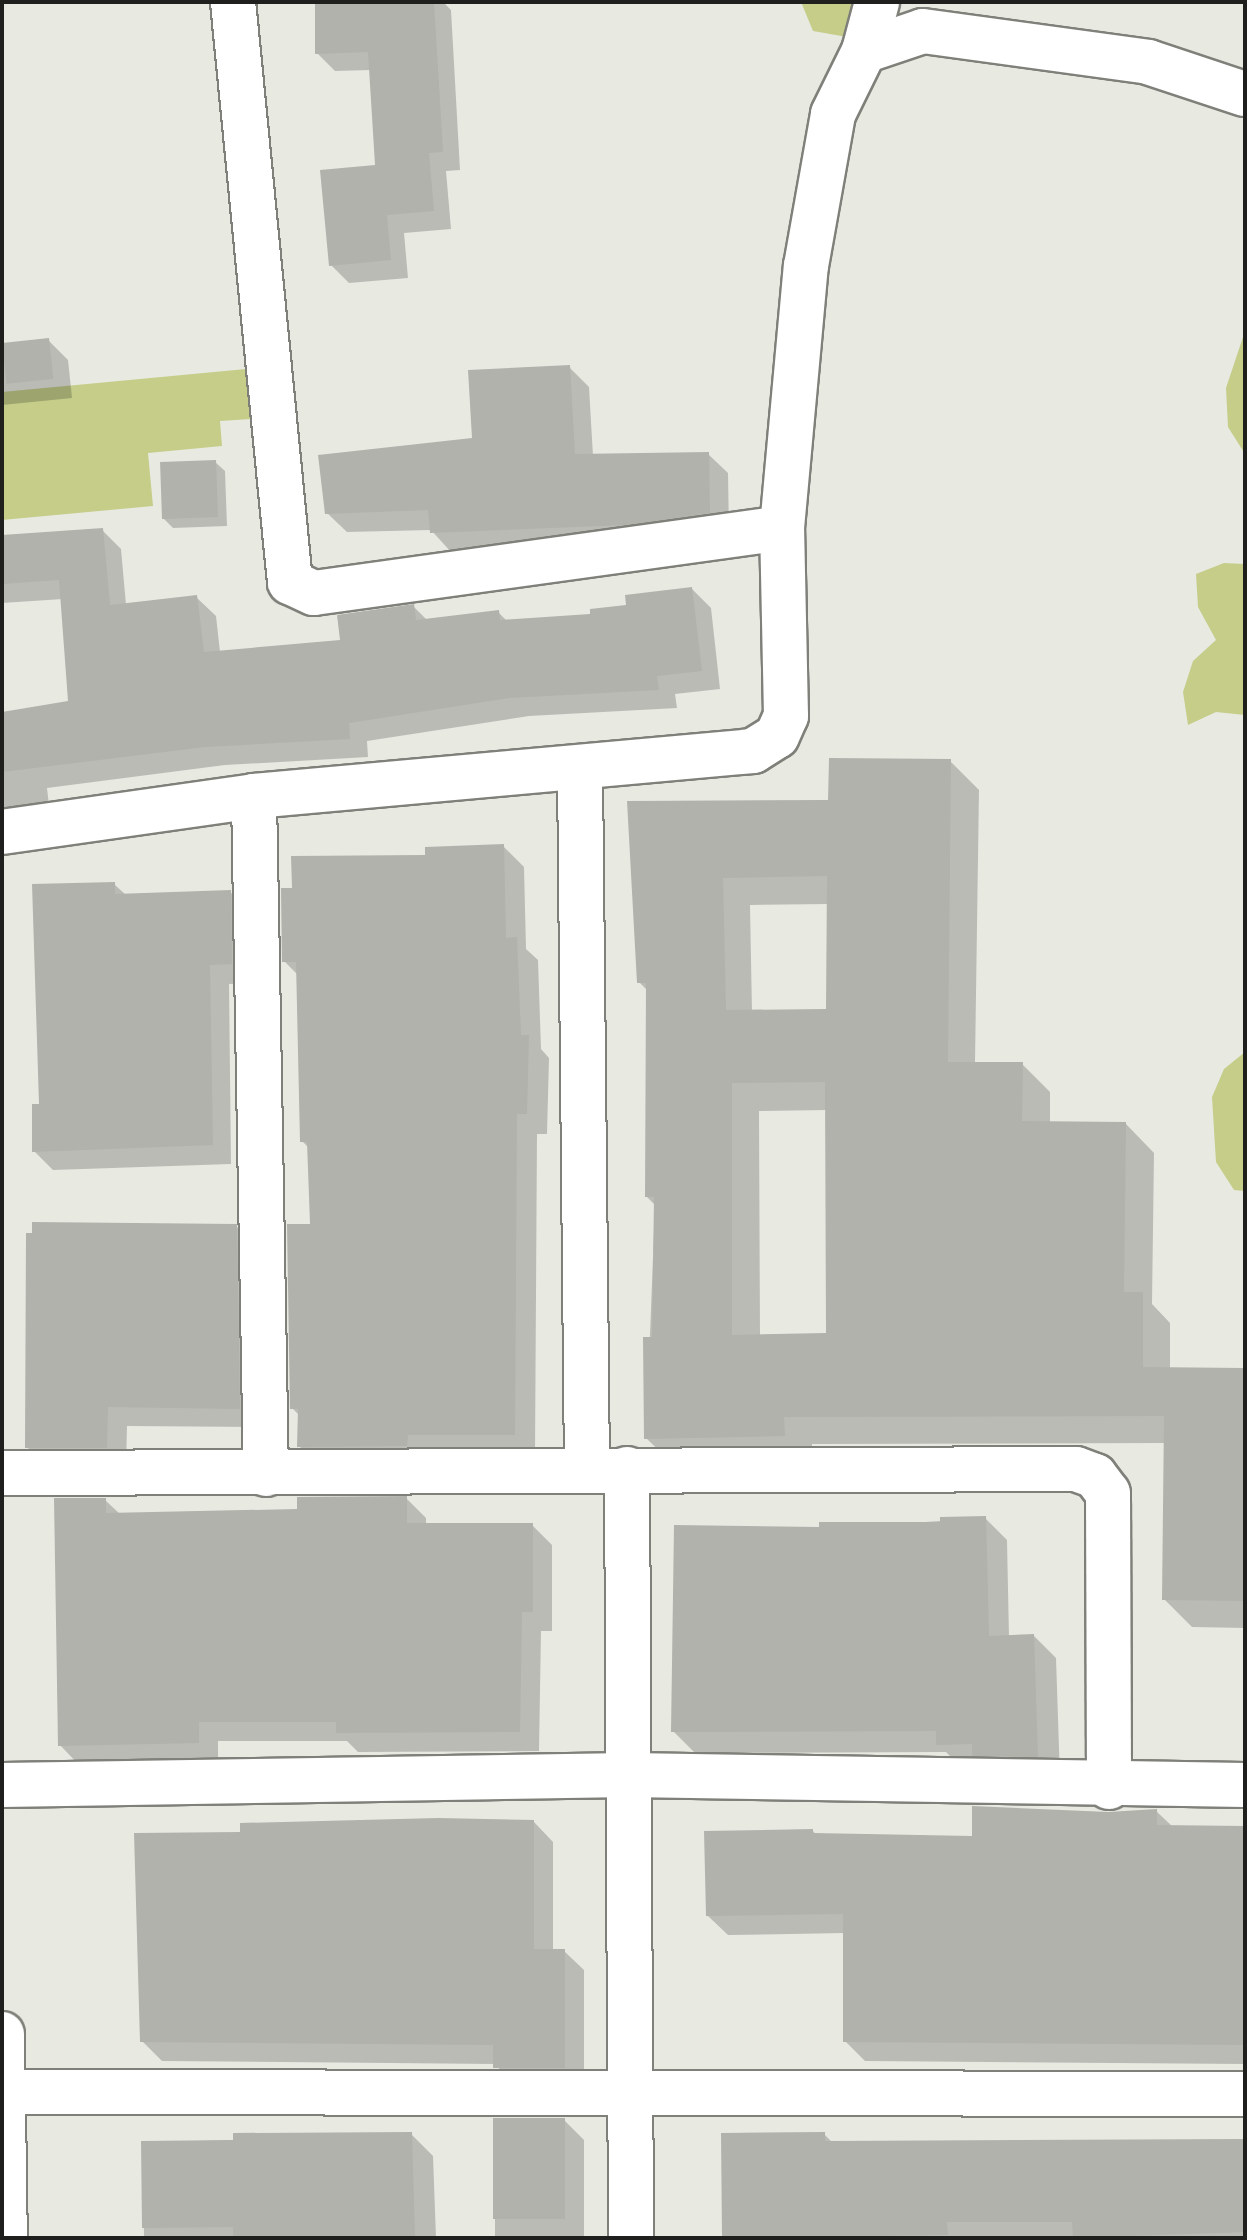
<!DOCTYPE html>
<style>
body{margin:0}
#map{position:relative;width:1247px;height:2240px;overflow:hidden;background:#e8eae2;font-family:Signika,sans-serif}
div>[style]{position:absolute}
.green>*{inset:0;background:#c5cd89}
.shadow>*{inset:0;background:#0003}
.building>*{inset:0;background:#b1b2ab;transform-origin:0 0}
.roads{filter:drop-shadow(2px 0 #7f8079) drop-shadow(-2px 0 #7f8079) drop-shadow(0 2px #7f8079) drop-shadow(0 -2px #7f8079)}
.minor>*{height:44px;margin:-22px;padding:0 22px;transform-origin:22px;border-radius:22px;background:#fff}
span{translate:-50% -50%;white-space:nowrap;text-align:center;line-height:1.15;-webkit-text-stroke:6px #fff;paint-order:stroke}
.frame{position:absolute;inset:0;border:4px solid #1f201d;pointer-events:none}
</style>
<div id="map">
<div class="green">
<i style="clip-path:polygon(801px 2px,892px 2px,847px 37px,813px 31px)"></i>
<i style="clip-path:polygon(1245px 331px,1245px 454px,1228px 427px,1226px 388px)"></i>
<i style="clip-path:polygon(246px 369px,251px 419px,220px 421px,222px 446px,148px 453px,153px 506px,2px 520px,2px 392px)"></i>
<i style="clip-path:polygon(1224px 563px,1245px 564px,1245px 715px,1216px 712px,1188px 725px,1183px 692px,1193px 661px,1216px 640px,1198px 607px,1196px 574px)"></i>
<i style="clip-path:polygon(1245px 1052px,1245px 1191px,1234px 1190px,1216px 1162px,1212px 1097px,1224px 1069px)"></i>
</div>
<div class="shadow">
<i style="clip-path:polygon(317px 2px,443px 2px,451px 10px,460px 170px,446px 171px,451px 229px,404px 233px,408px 278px,349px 283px,331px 265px,377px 167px,371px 70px,335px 71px,317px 53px)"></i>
<i style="clip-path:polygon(48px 340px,68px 360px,72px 398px,2px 405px,2px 344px)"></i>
<i style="clip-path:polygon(569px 367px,589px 387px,593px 456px,708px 454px,728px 473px,729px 532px,451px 552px,431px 530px,347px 532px,327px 513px,474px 440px)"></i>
<i style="clip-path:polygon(215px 462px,225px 471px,227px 526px,173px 528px,163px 518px)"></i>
<i style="clip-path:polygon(102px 530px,121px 549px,126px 605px,196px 597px,216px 616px,220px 652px,342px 641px,413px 606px,427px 620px,498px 612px,508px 622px,593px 616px,692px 589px,711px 608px,720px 689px,675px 694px,677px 708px,529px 716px,367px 741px,368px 757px,225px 765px,47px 788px,49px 805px,2px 811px,2px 713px,71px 702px,63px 599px,2px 603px,2px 537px)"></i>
<i style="clip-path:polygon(evenodd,950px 761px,979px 790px,975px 1064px,1022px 1064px,1050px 1092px,1050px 1124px,1126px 1124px,1154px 1153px,1152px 1304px,1170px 1323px,1170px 1369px,1245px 1370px,1245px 1628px,1192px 1627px,1164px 1599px,1166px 1443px,812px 1444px,812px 1464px,675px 1466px,646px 1438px,655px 1205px,647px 1197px,648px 991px,639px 982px,630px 803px,830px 802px,950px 761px,829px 904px,828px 1011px,752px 1012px,750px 905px,829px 904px,950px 761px,827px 1110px,828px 1335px,760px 1337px,759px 1111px,827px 1110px)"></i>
<i style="clip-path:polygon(503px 846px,524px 867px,526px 949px,538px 960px,541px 1049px,549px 1058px,547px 1134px,537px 1134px,535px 1455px,320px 1467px,299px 1446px,300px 1416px,292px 1408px,312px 1226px,309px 1148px,302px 1141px,298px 975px,284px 961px,294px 889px,428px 857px)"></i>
<i style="clip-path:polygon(114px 884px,126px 895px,230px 892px,250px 911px,251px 983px,229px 984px,231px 1164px,53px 1170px,34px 1151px,41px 1106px)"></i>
<i style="clip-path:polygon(236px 1226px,255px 1246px,259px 1427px,127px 1426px,126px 1466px,46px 1467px,27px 1447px)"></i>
<i style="clip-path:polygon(406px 1498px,426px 1518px,426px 1525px,532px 1525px,552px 1545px,552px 1631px,541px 1631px,539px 1751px,358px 1752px,347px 1741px,218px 1741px,218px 1762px,79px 1765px,60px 1745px,105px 1500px,121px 1515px,299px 1511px)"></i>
<i style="clip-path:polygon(985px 1518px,1007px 1540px,1009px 1637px,1034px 1636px,1056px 1658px,1060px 1778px,960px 1766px,946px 1752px,695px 1753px,673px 1731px,821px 1529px)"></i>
<i style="clip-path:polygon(1156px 1811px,1173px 1827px,1245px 1828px,1245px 2064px,865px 2061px,845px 2041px,845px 1933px,728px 1935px,708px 1916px,813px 1831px,817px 1836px,973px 1838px)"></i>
<i style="clip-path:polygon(534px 1822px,553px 1842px,553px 1951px,564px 1951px,584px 1970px,584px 2087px,515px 2087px,495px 2064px,162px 2061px,142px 2041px,242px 1834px)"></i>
<i style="clip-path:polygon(495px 2120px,564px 2120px,584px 2140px,584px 2238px,495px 2238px)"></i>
<i style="clip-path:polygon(411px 2134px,433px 2156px,436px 2238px,144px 2238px,143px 2143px)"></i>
<i style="clip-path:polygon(824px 2134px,833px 2143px,1245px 2142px,1245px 2238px,724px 2238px,723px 2135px)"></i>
</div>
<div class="building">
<i style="clip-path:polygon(315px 2px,434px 2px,443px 152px,429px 153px,434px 211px,387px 215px,391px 260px,329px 266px,320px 170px,375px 165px,368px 52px,315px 54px)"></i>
<i style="left:49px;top:338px;width:41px;height:47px;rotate:84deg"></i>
<i style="clip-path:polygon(570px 365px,575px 454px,709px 452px,710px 513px,625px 525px,430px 533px,428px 510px,325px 514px,318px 455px,472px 438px,468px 370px)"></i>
<i style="left:216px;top:460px;width:57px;height:56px;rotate:88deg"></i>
<i style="clip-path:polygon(103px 528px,110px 605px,197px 595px,204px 652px,340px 640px,337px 615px,414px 604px,416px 620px,499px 610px,500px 620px,590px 614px,590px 609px,626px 605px,625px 595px,692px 587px,702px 671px,657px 676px,659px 690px,509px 698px,349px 723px,350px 739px,205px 747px,2px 772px,2px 712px,68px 701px,59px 580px,2px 584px,2px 535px)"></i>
<i style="clip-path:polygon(evenodd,829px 758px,951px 759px,948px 1062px,1023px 1062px,1022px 1121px,1126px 1122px,1124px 1292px,1143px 1292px,1143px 1367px,1245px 1368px,1245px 1601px,1162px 1600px,1164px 1416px,784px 1417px,785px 1436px,644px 1439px,643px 1337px,652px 1337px,654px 1197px,645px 1197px,646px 983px,637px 983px,627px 801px,828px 800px,829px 758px,827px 876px,826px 1009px,726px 1010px,723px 878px,827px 876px,829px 758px,825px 1082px,826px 1333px,732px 1335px,732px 1083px,825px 1082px)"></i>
<i style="clip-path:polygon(504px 844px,506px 938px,517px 937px,521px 1035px,529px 1035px,527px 1114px,517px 1114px,515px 1435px,408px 1435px,407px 1446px,297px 1447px,298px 1409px,290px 1409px,287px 1224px,310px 1224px,307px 1142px,300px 1142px,296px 962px,282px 962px,281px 888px,292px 888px,291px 856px,425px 855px,425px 847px)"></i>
<i style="clip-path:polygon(115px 882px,115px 894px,231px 890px,232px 964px,210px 965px,213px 1145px,32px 1152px,32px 1104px,39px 1104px,32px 884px)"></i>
<i style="clip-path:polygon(32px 1222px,237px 1224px,240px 1409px,108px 1407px,107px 1448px,25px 1448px,26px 1233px,32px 1233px)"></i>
<i style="clip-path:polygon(407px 1496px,407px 1523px,533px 1523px,533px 1612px,522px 1612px,520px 1732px,336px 1733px,336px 1722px,199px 1722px,199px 1743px,58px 1746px,54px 1498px,106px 1498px,106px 1513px,297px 1509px,297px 1497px)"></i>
<i style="clip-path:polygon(986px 1516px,989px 1636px,1034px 1634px,1038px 1757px,972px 1756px,972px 1744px,936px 1745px,936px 1731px,671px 1732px,674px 1525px,819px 1527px,819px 1522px,940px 1522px,940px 1517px)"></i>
<i style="clip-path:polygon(972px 1806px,1108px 1812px,1157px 1809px,1157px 1825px,1245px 1826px,1245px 2045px,843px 2042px,843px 1914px,706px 1916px,704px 1831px,813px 1829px,813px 1833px,972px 1836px)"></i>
<i style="clip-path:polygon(438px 1818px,534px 1820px,534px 1949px,565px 1949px,565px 2068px,493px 2068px,493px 2045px,140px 2042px,134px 1833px,240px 1832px,240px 1823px)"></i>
<i style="left:493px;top:2118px;width:72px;height:101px"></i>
<i style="clip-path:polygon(412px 2132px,415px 2238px,233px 2238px,233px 2227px,142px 2228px,141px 2141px,233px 2140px,233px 2133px)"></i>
<i style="clip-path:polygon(825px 2132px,825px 2141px,1245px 2139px,1245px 2232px,1073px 2238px,1072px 2222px,947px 2222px,948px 2235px,722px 2238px,721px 2133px)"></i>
</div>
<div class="roads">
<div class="minor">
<i style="left:233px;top:2px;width:583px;rotate:84.39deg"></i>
<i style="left:290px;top:582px;width:26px;rotate:25deg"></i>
<i style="left:314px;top:593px;width:472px;rotate:-7.9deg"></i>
<i style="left:864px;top:51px;width:51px;rotate:-75.1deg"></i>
<i style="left:580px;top:769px;width:699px;rotate:89.43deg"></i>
<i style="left:254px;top:796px;width:678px;rotate:88.99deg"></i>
<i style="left:2px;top:832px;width:255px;rotate:-8.1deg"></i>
<i style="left:254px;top:796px;width:501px;rotate:-5.15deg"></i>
<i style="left:753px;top:751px;width:28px;rotate:-32deg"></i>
<i style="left:777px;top:736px;width:22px;rotate:-66deg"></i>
<i style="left:786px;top:716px;width:188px;rotate:-91.2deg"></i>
<i style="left:782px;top:528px;width:263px;rotate:-84.8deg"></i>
<i style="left:806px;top:266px;width:154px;rotate:-79.9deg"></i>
<i style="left:833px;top:114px;width:70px;rotate:-63.8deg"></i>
<i style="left:864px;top:51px;width:62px;rotate:-18.7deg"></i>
<i style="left:923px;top:31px;width:227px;rotate:7.8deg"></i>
<i style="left:1148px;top:62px;width:102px;rotate:18.3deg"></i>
<i style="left:627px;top:1469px;width:769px;rotate:89.7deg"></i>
<i style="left:2px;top:1473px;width:1074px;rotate:-0.21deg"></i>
<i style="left:1076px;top:1469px;width:20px;rotate:20deg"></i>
<i style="left:1095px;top:1476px;width:21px;rotate:53deg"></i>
<i style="left:1108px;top:1493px;width:294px;rotate:89.8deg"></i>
<i style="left:2px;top:1785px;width:627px;rotate:-0.91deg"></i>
<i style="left:629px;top:1775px;width:616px;rotate:0.93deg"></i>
<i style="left:2px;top:2034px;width:204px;rotate:89.2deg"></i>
<i style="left:4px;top:2092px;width:1241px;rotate:0.09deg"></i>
</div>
</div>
<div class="frame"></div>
</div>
